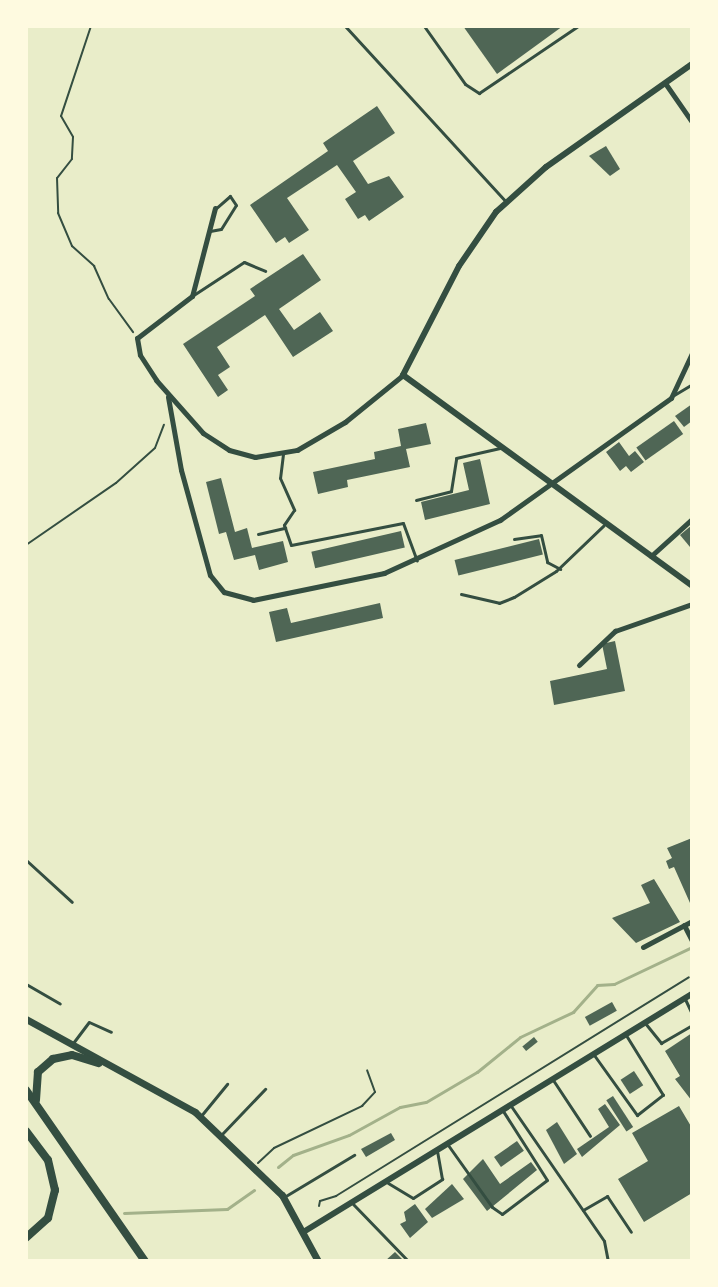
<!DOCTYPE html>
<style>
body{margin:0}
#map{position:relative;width:718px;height:1287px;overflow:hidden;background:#e9edc9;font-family:Helvetica,sans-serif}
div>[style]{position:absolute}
.stream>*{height:3px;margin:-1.5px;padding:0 1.5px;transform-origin:1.5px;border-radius:1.5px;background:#a3b18a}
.building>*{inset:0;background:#4f6655;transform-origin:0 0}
.path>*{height:2px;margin:-1px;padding:0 1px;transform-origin:1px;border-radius:1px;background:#344e41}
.service>*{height:3px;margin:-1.5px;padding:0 1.5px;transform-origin:1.5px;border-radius:1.5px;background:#344e41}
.minor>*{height:5px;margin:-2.5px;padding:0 2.5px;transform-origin:2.5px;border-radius:2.5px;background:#344e41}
.tertiary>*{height:6px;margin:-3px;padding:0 3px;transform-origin:3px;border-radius:3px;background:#344e41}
.secondary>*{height:7px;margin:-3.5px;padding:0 3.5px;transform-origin:3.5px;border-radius:3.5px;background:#344e41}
.primary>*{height:8px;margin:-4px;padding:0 4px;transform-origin:4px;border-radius:4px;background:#344e41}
span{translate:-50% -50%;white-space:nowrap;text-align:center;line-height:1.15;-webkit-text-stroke:8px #fefae0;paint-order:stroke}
.frame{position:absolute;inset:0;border:28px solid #fefae0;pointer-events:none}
</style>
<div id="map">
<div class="stream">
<i style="left:278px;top:1167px;width:19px;rotate:-39deg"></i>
<i style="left:293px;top:1155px;width:59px;rotate:-19.7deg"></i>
<i style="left:349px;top:1135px;width:58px;rotate:-28.8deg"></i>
<i style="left:400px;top:1107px;width:26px;rotate:-11deg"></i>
<i style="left:426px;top:1102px;width:59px;rotate:-30.5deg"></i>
<i style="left:477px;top:1072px;width:55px;rotate:-39.1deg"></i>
<i style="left:520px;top:1037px;width:59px;rotate:-25.3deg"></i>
<i style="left:573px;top:1012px;width:36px;rotate:-48deg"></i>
<i style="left:597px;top:985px;width:17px;rotate:-3deg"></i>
<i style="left:614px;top:984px;width:86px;rotate:-25.4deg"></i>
<i style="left:124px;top:1213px;width:103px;rotate:-2.2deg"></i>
<i style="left:227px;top:1209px;width:33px;rotate:-35deg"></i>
</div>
<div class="building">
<i style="clip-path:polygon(463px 26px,563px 26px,497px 74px)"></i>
<i style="clip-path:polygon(377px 106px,395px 133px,353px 161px,368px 184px,389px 176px,404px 197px,369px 221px,365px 215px,358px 219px,345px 199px,356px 192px,337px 165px,287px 198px,309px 230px,289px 243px,285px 237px,276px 243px,250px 205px,328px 151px,323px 143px)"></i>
<i style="clip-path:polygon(606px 146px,620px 169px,610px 176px,589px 156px)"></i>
<i style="clip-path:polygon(303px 254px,321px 280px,279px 309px,294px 330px,320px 312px,333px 331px,293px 357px,265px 315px,217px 347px,230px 367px,218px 375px,228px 390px,218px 397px,183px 344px,255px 296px,250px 289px)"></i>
<i style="clip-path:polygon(692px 404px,692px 421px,684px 427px,675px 416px)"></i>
<i style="left:674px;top:421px;width:16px;height:46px;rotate:55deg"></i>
<i style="clip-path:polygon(426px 423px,431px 444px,406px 449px,410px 467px,347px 480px,348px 487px,318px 494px,313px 472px,375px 459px,374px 452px,401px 446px,398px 429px)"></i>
<i style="clip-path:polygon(619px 442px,629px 456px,635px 451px,644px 462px,631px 472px,626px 466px,620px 471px,606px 452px)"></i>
<i style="clip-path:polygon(480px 459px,490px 504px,425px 520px,421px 502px,469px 490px,463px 463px)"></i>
<i style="clip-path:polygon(221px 478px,235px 532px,247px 528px,252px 548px,283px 541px,288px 562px,259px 570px,255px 555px,234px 560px,226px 532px,219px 534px,206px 482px)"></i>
<i style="clip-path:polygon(692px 525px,692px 546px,690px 547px,680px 535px)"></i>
<i style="left:401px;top:531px;width:17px;height:92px;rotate:77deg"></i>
<i style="left:539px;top:539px;width:16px;height:87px;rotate:76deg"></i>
<i style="clip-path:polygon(380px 603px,383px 618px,276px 642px,269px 612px,287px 608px,291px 623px)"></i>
<i style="clip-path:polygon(615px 641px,625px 691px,554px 705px,550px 681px,607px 669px,602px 644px)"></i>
<i style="clip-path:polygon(692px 838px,692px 902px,690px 903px,674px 867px,669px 869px,666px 861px,672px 858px,667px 848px)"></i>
<i style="clip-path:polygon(654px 879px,680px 922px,636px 943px,612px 918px,650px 903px,641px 885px)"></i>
<i style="left:612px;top:1002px;width:10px;height:31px;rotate:61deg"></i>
<i style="clip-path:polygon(692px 1033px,692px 1101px,675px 1079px,680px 1076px,665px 1051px)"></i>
<i style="left:534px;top:1037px;width:6px;height:15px;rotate:51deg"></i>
<i style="left:634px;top:1071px;width:17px;height:16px;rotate:57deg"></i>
<i style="left:613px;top:1096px;width:37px;height:8px;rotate:57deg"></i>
<i style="clip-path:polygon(605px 1104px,620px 1125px,582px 1157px,577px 1149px,609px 1127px,598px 1109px)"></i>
<i style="clip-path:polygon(679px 1106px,692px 1128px,692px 1193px,644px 1222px,618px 1179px,648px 1161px,632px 1133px)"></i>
<i style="clip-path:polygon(557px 1122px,577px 1154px,564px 1164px,546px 1130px)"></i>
<i style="clip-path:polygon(391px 1133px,395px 1140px,366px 1157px,361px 1149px)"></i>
<i style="left:517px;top:1141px;width:12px;height:28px;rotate:55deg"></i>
<i style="clip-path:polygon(483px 1159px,500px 1184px,531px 1162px,537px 1170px,487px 1211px,463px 1179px)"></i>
<i style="clip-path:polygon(452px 1184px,464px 1199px,432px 1218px,425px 1209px)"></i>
<i style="clip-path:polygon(415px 1204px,428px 1222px,410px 1238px,400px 1224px,406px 1221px,404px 1212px)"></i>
<i style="clip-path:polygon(395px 1252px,404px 1261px,385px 1261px)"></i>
</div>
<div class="path">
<i style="left:91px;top:26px;width:95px;rotate:108.4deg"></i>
<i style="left:61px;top:116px;width:24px;rotate:60deg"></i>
<i style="left:73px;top:137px;width:22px;rotate:93deg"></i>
<i style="left:72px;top:159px;width:24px;rotate:128deg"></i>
<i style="left:57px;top:178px;width:35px;rotate:88deg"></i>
<i style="left:58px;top:213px;width:36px;rotate:67deg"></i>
<i style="left:72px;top:246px;width:30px;rotate:42deg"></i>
<i style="left:94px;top:266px;width:36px;rotate:66deg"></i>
<i style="left:109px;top:299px;width:41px;rotate:54deg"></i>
<i style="left:26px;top:545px;width:109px;rotate:-34.6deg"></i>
<i style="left:116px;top:483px;width:52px;rotate:-41.9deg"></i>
<i style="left:155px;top:448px;width:25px;rotate:-69deg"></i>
<i style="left:258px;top:1163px;width:22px;rotate:-43deg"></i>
<i style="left:274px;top:1148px;width:98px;rotate:-25.5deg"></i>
<i style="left:362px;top:1106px;width:19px;rotate:-47deg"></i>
<i style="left:375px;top:1092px;width:23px;rotate:-110deg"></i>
<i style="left:319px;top:1206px;width:5px;rotate:-79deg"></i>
<i style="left:320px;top:1201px;width:17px;rotate:-17deg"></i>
<i style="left:336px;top:1196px;width:415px;rotate:-31.8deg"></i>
</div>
<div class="service">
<i style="left:345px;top:26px;width:239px;rotate:47.5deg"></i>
<i style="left:424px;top:26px;width:71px;rotate:54.7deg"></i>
<i style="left:465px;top:84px;width:17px;rotate:33deg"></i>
<i style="left:479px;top:93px;width:120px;rotate:-34.1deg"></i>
<i style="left:210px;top:231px;width:11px;rotate:-10deg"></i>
<i style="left:221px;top:229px;width:28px;rotate:-58deg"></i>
<i style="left:236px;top:205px;width:11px;rotate:-124deg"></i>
<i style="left:230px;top:196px;width:18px;rotate:139deg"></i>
<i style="left:192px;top:296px;width:62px;rotate:-33.2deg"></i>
<i style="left:244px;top:262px;width:23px;rotate:23deg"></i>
<i style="left:674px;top:395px;width:21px;rotate:-31deg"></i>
<i style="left:283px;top:454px;width:24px;rotate:97deg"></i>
<i style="left:280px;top:478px;width:35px;rotate:66deg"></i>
<i style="left:294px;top:510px;width:18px;rotate:124deg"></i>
<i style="left:284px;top:525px;width:21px;rotate:71deg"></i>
<i style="left:291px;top:545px;width:114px;rotate:-11.1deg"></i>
<i style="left:403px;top:523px;width:40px;rotate:69.8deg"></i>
<i style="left:416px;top:500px;width:36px;rotate:-14deg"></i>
<i style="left:451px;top:491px;width:33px;rotate:-81deg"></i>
<i style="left:456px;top:458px;width:45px;rotate:-12.8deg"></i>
<i style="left:258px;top:534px;width:28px;rotate:-13deg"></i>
<i style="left:514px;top:539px;width:27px;rotate:-8deg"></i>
<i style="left:541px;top:535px;width:28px;rotate:77deg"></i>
<i style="left:547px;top:562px;width:15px;rotate:28deg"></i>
<i style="left:461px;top:594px;width:39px;rotate:13deg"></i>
<i style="left:499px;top:603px;width:16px;rotate:-22deg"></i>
<i style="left:514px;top:597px;width:49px;rotate:-31.8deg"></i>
<i style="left:556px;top:571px;width:66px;rotate:-43.8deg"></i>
<i style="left:26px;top:860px;width:62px;rotate:42.4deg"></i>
<i style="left:26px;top:984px;width:39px;rotate:30deg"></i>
<i style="left:685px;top:999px;width:17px;rotate:65deg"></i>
<i style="left:645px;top:1023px;width:26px;rotate:51deg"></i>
<i style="left:661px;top:1043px;width:36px;rotate:-30deg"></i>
<i style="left:73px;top:1043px;width:26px;rotate:-53deg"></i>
<i style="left:89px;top:1022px;width:24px;rotate:24deg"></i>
<i style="left:594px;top:1055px;width:74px;rotate:54.4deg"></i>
<i style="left:637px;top:1115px;width:33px;rotate:-38deg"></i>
<i style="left:663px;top:1095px;width:70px;rotate:-121.7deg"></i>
<i style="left:553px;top:1080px;width:67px;rotate:56.5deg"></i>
<i style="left:511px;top:1106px;width:164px;rotate:55.4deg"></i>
<i style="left:604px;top:1241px;width:20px;rotate:79deg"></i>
<i style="left:200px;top:1117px;width:43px;rotate:-50.7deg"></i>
<i style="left:221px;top:1135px;width:64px;rotate:-46.3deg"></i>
<i style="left:448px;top:1145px;width:76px;rotate:54.6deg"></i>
<i style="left:492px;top:1207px;width:12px;rotate:35deg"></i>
<i style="left:502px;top:1214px;width:56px;rotate:-37.1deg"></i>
<i style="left:547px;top:1180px;width:82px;rotate:-122.5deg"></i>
<i style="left:388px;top:1183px;width:29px;rotate:31deg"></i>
<i style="left:413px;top:1198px;width:35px;rotate:-33deg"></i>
<i style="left:442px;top:1179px;width:27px;rotate:-100deg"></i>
<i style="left:284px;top:1197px;width:82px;rotate:-31deg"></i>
<i style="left:353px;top:1204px;width:79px;rotate:46deg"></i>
<i style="left:583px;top:1210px;width:28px;rotate:-30deg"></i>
<i style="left:607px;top:1196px;width:43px;rotate:56.3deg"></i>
</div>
<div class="minor">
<i style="left:665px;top:83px;width:47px;rotate:55.3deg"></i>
<i style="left:215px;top:208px;width:91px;rotate:104.6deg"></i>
<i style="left:192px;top:296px;width:69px;rotate:142.6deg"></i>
<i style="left:137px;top:338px;width:17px;rotate:80deg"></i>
<i style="left:140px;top:355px;width:30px;rotate:57deg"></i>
<i style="left:156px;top:380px;width:71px;rotate:48.4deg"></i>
<i style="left:203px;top:433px;width:31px;rotate:33deg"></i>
<i style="left:229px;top:450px;width:27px;rotate:15deg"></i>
<i style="left:255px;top:457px;width:43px;rotate:-9.5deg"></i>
<i style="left:297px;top:450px;width:56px;rotate:-30.3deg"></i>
<i style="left:345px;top:422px;width:75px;rotate:-39deg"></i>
<i style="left:168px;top:397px;width:74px;rotate:79.9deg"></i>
<i style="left:181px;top:470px;width:109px;rotate:74.6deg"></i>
<i style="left:210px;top:575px;width:22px;rotate:51deg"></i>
<i style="left:224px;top:592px;width:30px;rotate:15deg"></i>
<i style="left:253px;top:600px;width:134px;rotate:-11.6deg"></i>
<i style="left:384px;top:573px;width:128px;rotate:-24.6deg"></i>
<i style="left:500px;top:520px;width:210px;rotate:-35.5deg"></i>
<i style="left:671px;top:398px;width:50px;rotate:-65deg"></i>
<i style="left:651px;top:556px;width:55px;rotate:-42.1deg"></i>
<i style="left:579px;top:665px;width:50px;rotate:-43.4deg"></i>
<i style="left:615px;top:631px;width:82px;rotate:-19.3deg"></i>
<i style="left:684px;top:925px;width:18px;rotate:63deg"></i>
<i style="left:643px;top:947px;width:55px;rotate:-28deg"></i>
<i style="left:692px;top:967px;width:4px;rotate:90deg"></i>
</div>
<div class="tertiary">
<i style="left:692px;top:64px;width:179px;rotate:144.8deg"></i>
<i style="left:546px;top:167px;width:67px;rotate:138deg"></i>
<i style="left:496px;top:212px;width:65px;rotate:124.4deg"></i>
<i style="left:459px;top:266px;width:123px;rotate:117.2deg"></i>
<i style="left:403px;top:375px;width:358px;rotate:36.1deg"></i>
<i style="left:305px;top:1231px;width:454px;rotate:-31.5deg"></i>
</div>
<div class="secondary">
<i style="left:26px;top:1019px;width:193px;rotate:28.8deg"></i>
<i style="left:195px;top:1112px;width:120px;rotate:43.7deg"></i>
<i style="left:282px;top:1195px;width:75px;rotate:61.4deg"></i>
</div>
<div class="primary">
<i style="left:26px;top:1090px;width:208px;rotate:55.2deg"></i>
<i style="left:36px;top:1100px;width:28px;rotate:-86deg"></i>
<i style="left:38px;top:1072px;width:20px;rotate:-41deg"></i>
<i style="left:53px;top:1059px;width:19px;rotate:-12deg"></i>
<i style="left:72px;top:1055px;width:28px;rotate:17deg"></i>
<i style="left:26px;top:1131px;width:36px;rotate:53deg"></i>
<i style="left:48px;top:1160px;width:31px;rotate:77deg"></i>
<i style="left:55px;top:1190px;width:29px;rotate:104deg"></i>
<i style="left:48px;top:1218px;width:30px;rotate:138deg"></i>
</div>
<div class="frame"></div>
</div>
